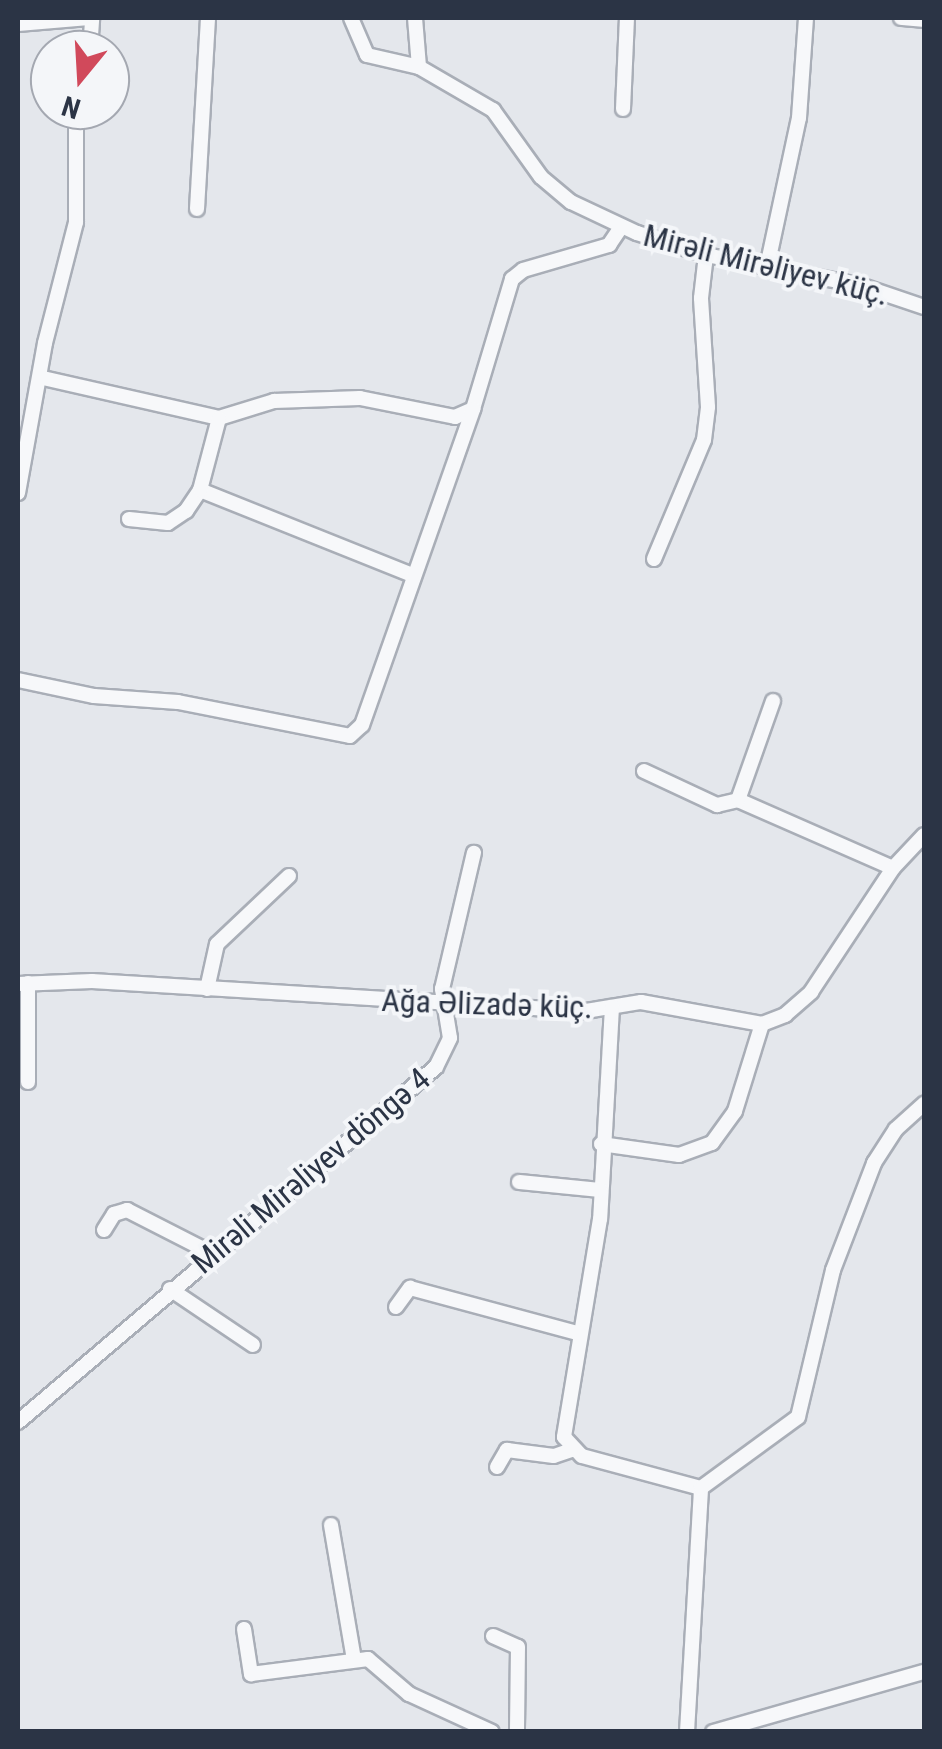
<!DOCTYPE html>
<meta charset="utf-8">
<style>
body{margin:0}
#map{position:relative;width:942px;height:1749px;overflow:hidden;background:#e4e7ec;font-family:"Roboto Condensed",sans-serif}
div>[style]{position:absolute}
.roads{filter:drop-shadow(2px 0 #a9aeb7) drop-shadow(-2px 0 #a9aeb7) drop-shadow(0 2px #a9aeb7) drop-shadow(0 -2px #a9aeb7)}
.street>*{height:14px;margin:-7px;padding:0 7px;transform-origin:7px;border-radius:7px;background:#f7f8fa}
span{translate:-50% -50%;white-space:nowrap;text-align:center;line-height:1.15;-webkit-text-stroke:8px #f4f6f9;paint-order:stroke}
.street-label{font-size:32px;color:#2b3445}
.frame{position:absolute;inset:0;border:20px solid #2b3445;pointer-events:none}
.north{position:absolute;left:30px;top:30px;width:100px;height:100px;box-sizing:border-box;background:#f4f6f9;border:2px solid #a4a8b1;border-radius:50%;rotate:198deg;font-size:28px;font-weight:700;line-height:40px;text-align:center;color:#2b3445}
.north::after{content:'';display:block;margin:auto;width:35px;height:45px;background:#d1495b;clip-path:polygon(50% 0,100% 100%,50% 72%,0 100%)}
</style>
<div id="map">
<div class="roads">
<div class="street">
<i style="left:351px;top:18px;width:40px;rotate:66.6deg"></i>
<i style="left:367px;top:55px;width:53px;rotate:13deg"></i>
<i style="left:415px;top:18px;width:49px;rotate:85.3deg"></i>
<i style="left:419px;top:67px;width:86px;rotate:30.2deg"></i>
<i style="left:493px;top:110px;width:82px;rotate:54.4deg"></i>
<i style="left:541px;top:177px;width:39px;rotate:40deg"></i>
<i style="left:571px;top:202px;width:73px;rotate:25.2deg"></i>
<i style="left:637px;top:233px;width:72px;rotate:17.7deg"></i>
<i style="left:706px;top:255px;width:156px;rotate:11.1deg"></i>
<i style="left:859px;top:285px;width:69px;rotate:18.7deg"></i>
<i style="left:901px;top:18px;width:23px;rotate:5deg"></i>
<i style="left:18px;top:24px;width:71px;rotate:-4.8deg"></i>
<i style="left:90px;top:50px;width:32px;rotate:-86deg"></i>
<i style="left:623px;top:109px;width:91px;rotate:-87.5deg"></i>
<i style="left:197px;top:209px;width:191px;rotate:-86.7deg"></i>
<i style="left:767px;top:267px;width:152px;rotate:-77.9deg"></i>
<i style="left:799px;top:118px;width:100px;rotate:-86deg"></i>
<i style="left:43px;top:378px;width:180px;rotate:12.8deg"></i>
<i style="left:219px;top:418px;width:58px;rotate:-17.2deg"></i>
<i style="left:274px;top:401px;width:86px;rotate:-2deg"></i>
<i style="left:360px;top:398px;width:97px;rotate:11.3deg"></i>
<i style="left:455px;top:417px;width:20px;rotate:-24deg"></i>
<i style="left:473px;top:409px;width:136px;rotate:-73.3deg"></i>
<i style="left:512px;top:279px;width:14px;rotate:-39deg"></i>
<i style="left:523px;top:270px;width:90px;rotate:-16.2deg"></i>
<i style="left:609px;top:245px;width:22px;rotate:-56deg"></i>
<i style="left:200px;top:490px;width:228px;rotate:21.8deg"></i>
<i style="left:18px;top:493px;width:152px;rotate:-79.8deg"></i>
<i style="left:45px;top:343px;width:125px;rotate:-75.6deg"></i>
<i style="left:76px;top:222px;width:112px;rotate:-90deg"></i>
<i style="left:129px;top:519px;width:39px;rotate:6deg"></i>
<i style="left:168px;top:523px;width:22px;rotate:-34deg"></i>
<i style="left:186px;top:511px;width:25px;rotate:-56deg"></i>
<i style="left:200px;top:490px;width:74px;rotate:-75.2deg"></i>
<i style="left:654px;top:559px;width:129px;rotate:-67.2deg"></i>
<i style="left:704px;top:440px;width:33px;rotate:-83deg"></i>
<i style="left:708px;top:407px;width:109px;rotate:-93.7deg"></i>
<i style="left:701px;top:298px;width:43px;rotate:-83.4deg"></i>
<i style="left:18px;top:680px;width:78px;rotate:11.9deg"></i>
<i style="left:94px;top:696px;width:84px;rotate:4.1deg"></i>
<i style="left:178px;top:702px;width:175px;rotate:11.2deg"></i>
<i style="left:350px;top:736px;width:16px;rotate:-43deg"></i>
<i style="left:362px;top:725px;width:335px;rotate:-70.6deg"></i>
<i style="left:644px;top:771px;width:81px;rotate:25deg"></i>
<i style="left:717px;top:805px;width:22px;rotate:-13deg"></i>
<i style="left:738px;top:800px;width:169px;rotate:23.7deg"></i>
<i style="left:738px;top:800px;width:105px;rotate:-70.5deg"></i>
<i style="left:28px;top:983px;width:99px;rotate:90deg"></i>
<i style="left:18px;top:984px;width:74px;rotate:-2.3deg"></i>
<i style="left:92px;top:981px;width:495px;rotate:3.5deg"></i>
<i style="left:586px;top:1011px;width:56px;rotate:-9.3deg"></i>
<i style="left:641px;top:1002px;width:123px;rotate:10.3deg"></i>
<i style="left:762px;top:1024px;width:25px;rotate:-21deg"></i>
<i style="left:785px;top:1015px;width:35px;rotate:-41deg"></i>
<i style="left:811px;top:992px;width:149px;rotate:-56.5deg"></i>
<i style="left:893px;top:868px;width:45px;rotate:-46.8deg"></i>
<i style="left:207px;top:989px;width:46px;rotate:-77.5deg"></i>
<i style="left:217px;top:944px;width:99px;rotate:-43.4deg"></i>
<i style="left:612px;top:1007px;width:212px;rotate:93.2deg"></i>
<i style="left:600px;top:1219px;width:221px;rotate:99.4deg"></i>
<i style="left:564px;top:1437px;width:26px;rotate:47deg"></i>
<i style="left:582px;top:1456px;width:123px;rotate:15.1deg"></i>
<i style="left:601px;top:1144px;width:79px;rotate:8deg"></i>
<i style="left:679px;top:1155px;width:35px;rotate:-20deg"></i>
<i style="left:712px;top:1143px;width:39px;rotate:-54deg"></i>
<i style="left:735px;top:1111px;width:91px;rotate:-72.8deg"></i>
<i style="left:519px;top:1182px;width:82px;rotate:5.6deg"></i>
<i style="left:104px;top:1230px;width:19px;rotate:-58deg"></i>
<i style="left:114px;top:1214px;width:14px;rotate:-17deg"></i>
<i style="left:127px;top:1210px;width:99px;rotate:27.1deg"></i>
<i style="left:170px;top:1289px;width:100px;rotate:34deg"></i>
<i style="left:396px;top:1307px;width:24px;rotate:-54deg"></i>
<i style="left:410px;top:1288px;width:176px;rotate:15.1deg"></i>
<i style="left:18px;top:1422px;width:548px;rotate:-40.34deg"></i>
<i style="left:436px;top:1067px;width:32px;rotate:-64deg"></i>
<i style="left:450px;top:1038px;width:50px;rotate:-99.3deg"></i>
<i style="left:442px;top:989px;width:140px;rotate:-76.8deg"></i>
<i style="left:497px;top:1467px;width:20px;rotate:-60deg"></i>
<i style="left:507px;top:1450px;width:47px;rotate:7.3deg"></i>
<i style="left:554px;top:1456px;width:18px;rotate:-19deg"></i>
<i style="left:331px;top:1525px;width:136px;rotate:80.3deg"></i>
<i style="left:244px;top:1629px;width:46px;rotate:81.2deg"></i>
<i style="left:251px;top:1674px;width:118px;rotate:-7.3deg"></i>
<i style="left:368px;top:1659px;width:54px;rotate:40.5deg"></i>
<i style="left:409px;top:1694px;width:91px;rotate:24.6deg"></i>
<i style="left:493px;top:1636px;width:27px;rotate:24deg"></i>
<i style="left:518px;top:1647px;width:85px;rotate:90.7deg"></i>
<i style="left:687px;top:1732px;width:244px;rotate:-86.7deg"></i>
<i style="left:701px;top:1488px;width:120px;rotate:-36.2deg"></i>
<i style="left:798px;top:1417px;width:151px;rotate:-76.6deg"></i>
<i style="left:833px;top:1270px;width:115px;rotate:-69deg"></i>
<i style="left:874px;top:1163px;width:40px;rotate:-57.1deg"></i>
<i style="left:896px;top:1129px;width:38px;rotate:-42deg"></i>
<i style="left:713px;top:1732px;width:219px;rotate:-15.9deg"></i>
</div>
</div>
<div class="street-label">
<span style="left:766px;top:265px;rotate:14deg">Mirəli Mirəliyev küç.</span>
<span style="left:487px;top:1004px;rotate:2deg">Ağa Əlizadə küç.</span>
<span style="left:311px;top:1171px;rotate:-40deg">Mirəli Mirəliyev döngə 4</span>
</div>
<div class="frame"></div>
<div class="north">N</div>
</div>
